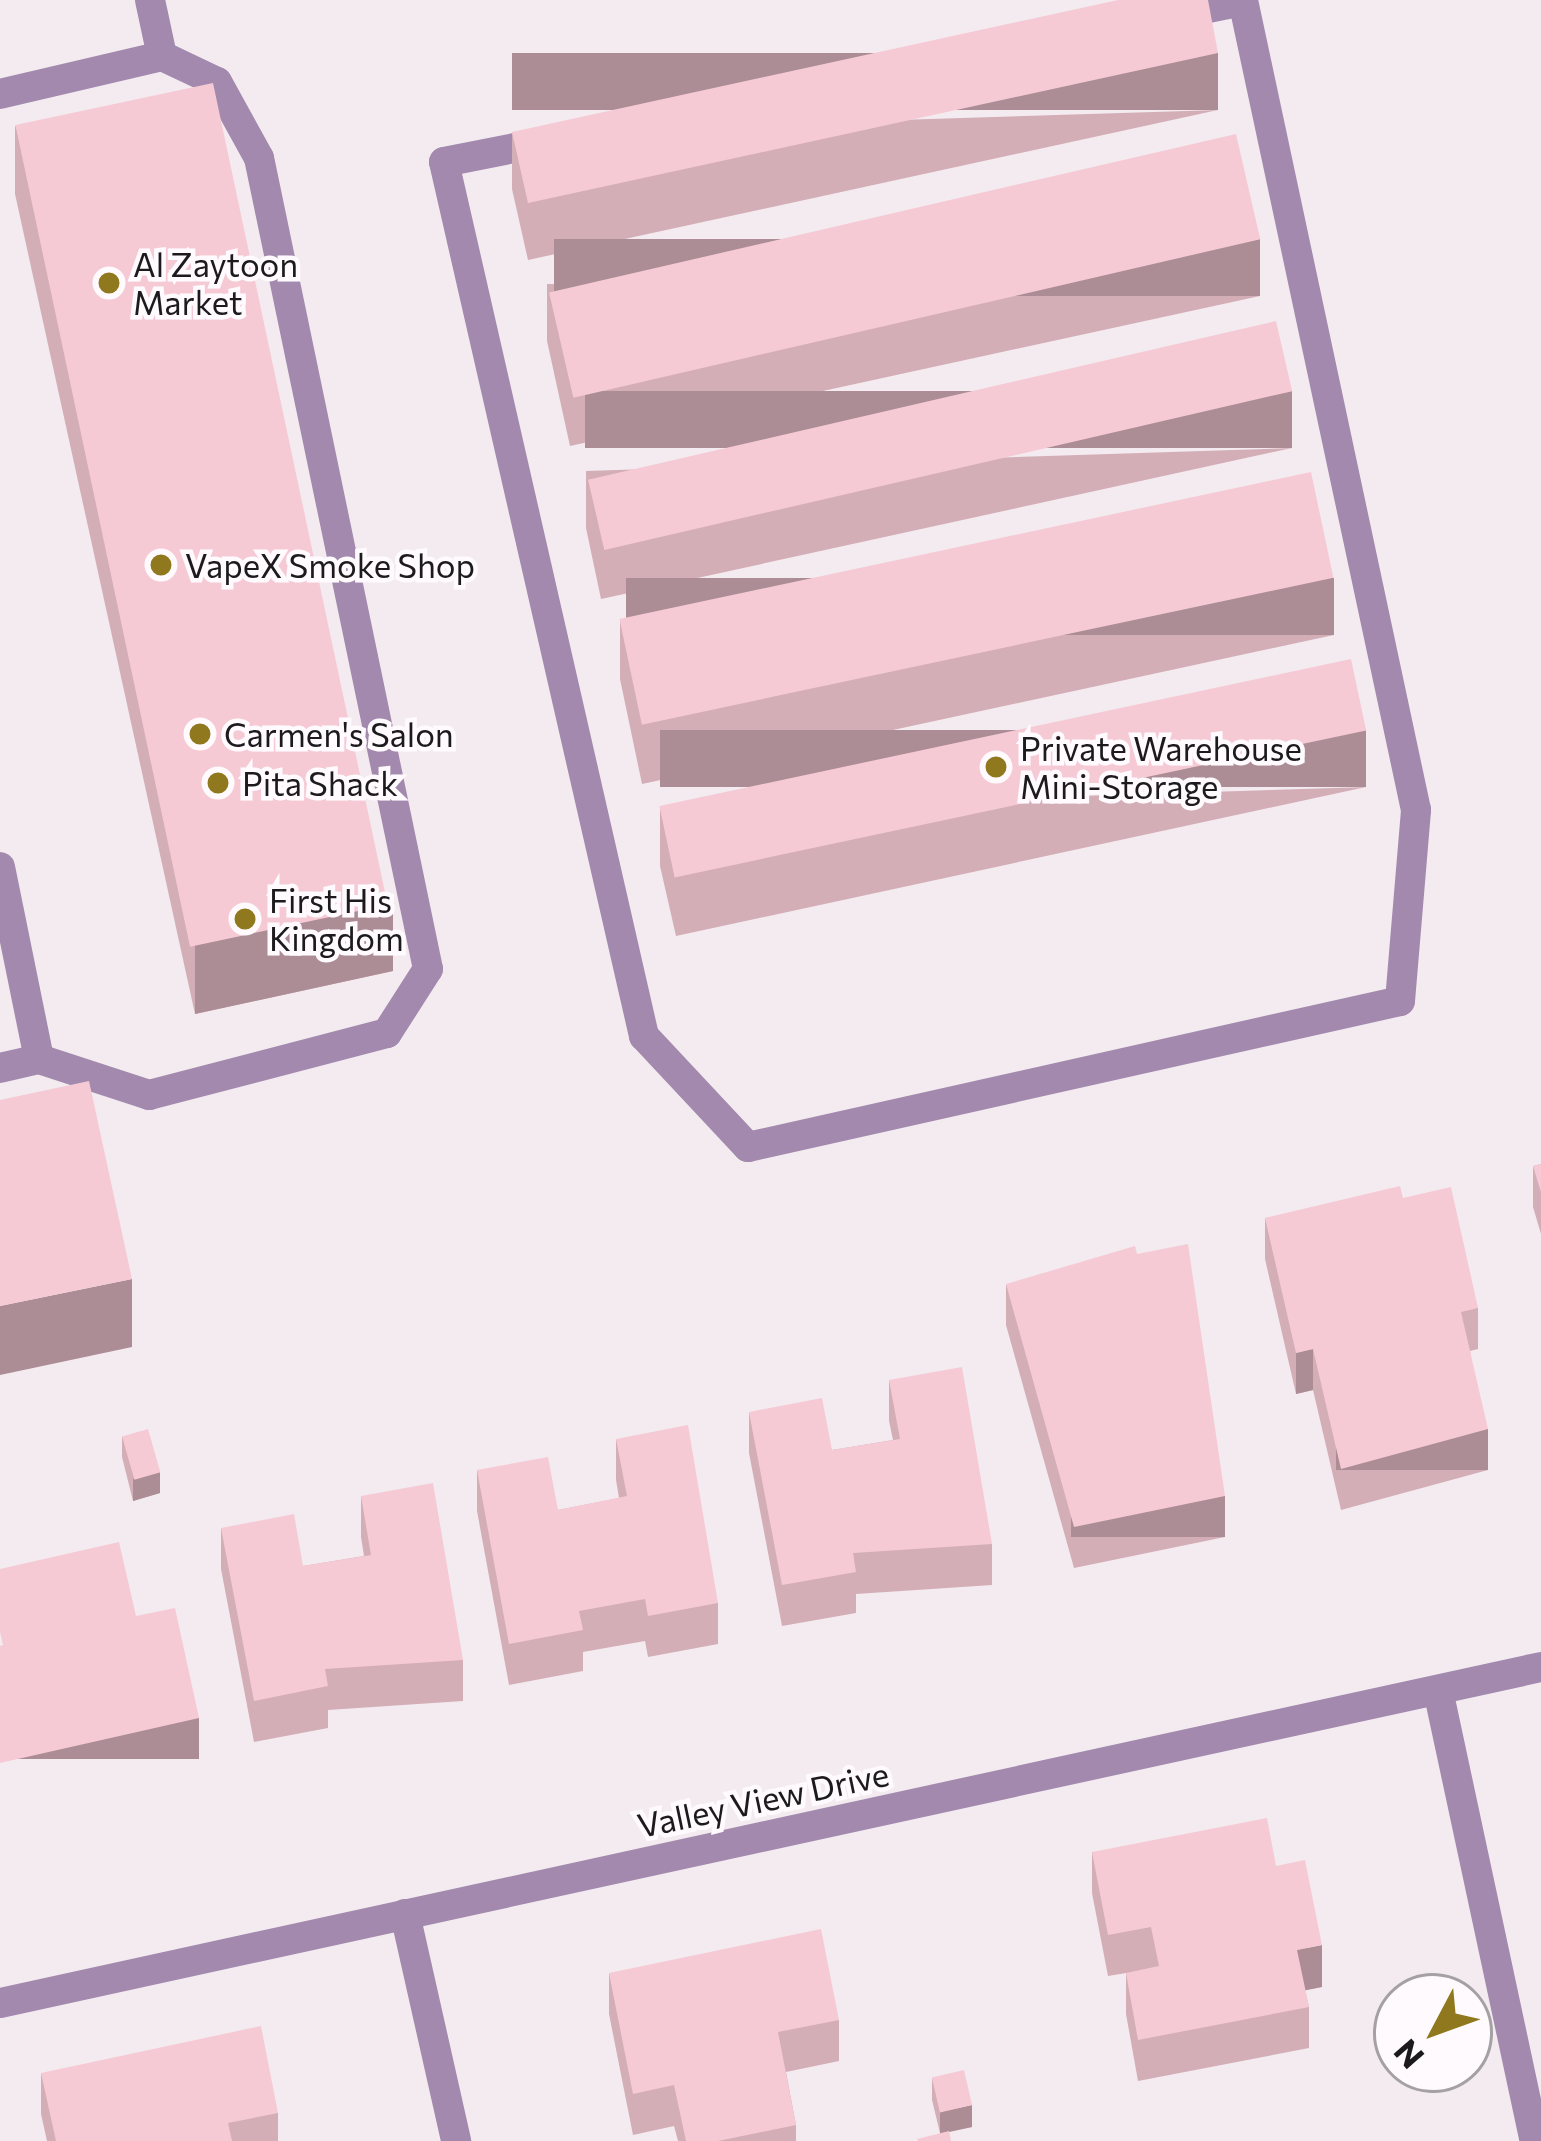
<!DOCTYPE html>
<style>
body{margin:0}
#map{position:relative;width:1541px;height:2141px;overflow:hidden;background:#f3ebf0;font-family:Commissioner,sans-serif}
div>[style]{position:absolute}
.lane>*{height:30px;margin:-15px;padding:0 15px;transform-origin:15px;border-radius:15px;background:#a289ad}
.street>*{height:30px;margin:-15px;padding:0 15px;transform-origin:15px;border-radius:15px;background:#a289ad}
.wall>*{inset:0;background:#d4aeb7}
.shaded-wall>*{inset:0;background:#ac8d95;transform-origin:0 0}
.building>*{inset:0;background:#f6cad5;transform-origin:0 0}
.dots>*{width:33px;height:33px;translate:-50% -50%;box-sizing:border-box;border:6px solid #fefafd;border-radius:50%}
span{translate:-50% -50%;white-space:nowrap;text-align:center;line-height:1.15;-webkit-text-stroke:9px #fefafd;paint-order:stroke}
.poi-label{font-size:33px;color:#1c1a1c}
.left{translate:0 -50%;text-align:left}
.street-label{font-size:33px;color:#1c1a1c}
.north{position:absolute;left:1373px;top:1973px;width:120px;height:120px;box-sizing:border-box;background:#fefafd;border:3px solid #a4a0a3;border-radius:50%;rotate:229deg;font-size:33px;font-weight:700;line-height:48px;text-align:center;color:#1c1a1c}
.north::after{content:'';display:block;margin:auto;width:42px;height:54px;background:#8f781d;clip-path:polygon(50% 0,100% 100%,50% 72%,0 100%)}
</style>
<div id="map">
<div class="lane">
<i style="left:1174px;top:15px;width:70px;rotate:-11.5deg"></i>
<i style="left:0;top:94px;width:166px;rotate:-13.2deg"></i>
<i style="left:162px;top:56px;width:57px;rotate:-102.1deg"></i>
<i style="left:550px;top:141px;width:108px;rotate:168.8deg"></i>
<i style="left:444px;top:162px;width:897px;rotate:77.11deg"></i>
<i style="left:644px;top:1036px;width:152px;rotate:46.9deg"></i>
<i style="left:748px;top:1147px;width:668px;rotate:-12.62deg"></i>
<i style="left:1400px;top:1001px;width:192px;rotate:-85.2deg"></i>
<i style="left:1416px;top:810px;width:828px;rotate:-102.06deg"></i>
<i style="left:0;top:867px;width:196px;rotate:78.5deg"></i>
<i style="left:39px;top:1059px;width:40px;rotate:167deg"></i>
<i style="left:39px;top:1059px;width:116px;rotate:18.1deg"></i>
<i style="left:149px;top:1095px;width:246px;rotate:-14.6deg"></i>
<i style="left:387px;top:1033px;width:76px;rotate:-57.4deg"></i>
<i style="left:428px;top:969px;width:828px;rotate:-101.77deg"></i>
<i style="left:259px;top:158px;width:87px;rotate:-118.9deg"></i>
<i style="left:217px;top:82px;width:61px;rotate:-154.7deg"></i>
</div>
<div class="street">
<i style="left:1438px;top:1690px;width:461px;rotate:77.9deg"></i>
<i style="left:405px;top:1914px;width:233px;rotate:77.3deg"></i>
<i style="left:0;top:2003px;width:1577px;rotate:-12.3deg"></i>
</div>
<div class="wall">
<i style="clip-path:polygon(1218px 110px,528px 260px,512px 189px,512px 132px)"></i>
<i style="clip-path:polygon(15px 125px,393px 971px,195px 1014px,15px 194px)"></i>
<i style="clip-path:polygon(547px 284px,1260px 296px,570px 446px,547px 341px)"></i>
<i style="clip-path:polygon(1292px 448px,601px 599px,586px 528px,586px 471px)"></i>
<i style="clip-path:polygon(620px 622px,1334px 635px,642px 784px,620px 679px)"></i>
<i style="clip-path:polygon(1366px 787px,676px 936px,660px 866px,660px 809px)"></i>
<i style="clip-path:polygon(1541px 1164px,1541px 1234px,1533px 1207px,1533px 1166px)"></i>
<i style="clip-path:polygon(1403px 1198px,1478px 1308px,1478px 1349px,1470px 1351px,1488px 1470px,1341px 1510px,1313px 1390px,1296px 1394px,1265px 1259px,1265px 1218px)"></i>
<i style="clip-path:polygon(1006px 1284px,1225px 1537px,1074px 1568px,1006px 1325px)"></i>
<i style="clip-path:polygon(889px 1380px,992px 1544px,992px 1585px,856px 1594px,856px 1613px,782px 1626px,749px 1453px,749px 1412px,832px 1450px,893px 1440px,889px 1421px)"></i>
<i style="clip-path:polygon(122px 1436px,160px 1493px,133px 1501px,122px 1457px)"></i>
<i style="clip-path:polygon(616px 1439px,718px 1603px,718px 1644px,648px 1657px,645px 1641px,583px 1652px,583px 1671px,509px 1685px,477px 1511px,477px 1470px,558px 1510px,619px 1498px,616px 1480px)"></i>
<i style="clip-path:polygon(361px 1496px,463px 1660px,463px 1701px,328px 1710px,328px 1728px,254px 1742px,221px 1569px,221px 1528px,303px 1566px,364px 1556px,361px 1537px)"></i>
<i style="clip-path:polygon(1092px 1852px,1276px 1866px,1322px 1987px,1305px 1990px,1309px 2007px,1309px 2048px,1138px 2081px,1126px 2014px,1126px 1973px,1108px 1976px,1092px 1893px)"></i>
<i style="clip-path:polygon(609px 1973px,839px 2020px,839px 2061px,786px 2072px,796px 2125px,796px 2141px,678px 2141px,674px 2126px,633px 2135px,609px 2014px)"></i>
<i style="clip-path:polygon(41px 2073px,278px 2113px,278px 2141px,47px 2141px,41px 2114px)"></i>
<i style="clip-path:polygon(932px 2078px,972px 2127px,940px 2133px,932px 2100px)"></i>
</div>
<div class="shaded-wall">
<i style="left:1218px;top:53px;width:57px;height:706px;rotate:90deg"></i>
<i style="left:1260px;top:239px;width:57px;height:706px;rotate:90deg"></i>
<i style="left:1292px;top:391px;width:57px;height:707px;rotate:90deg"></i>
<i style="left:1334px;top:578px;width:57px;height:708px;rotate:90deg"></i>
<i style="left:1366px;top:730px;width:57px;height:706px;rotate:90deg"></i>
<i style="clip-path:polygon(393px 903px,393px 971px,195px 1014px,195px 945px)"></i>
<i style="clip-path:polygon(132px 1279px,132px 1347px,0 1375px,0 1306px)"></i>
<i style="clip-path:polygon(1313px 1349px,1313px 1390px,1296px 1394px,1296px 1353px)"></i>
<i style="left:1488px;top:1429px;width:41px;height:152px;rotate:90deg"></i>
<i style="clip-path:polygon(160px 1472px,160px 1493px,133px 1501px,133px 1479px)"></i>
<i style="left:1225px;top:1496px;width:41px;height:154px;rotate:90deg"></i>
<i style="left:199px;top:1718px;width:41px;height:204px;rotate:90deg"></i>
<i style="clip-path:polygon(1322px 1945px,1322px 1987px,1297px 1992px,1297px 1950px)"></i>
<i style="clip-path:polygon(972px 2105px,972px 2127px,940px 2134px,940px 2112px)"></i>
</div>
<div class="building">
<i style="clip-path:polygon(1118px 0,1208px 0,1218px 53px,528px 203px,512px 132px)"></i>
<i style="left:213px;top:83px;width:840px;height:202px;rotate:78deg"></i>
<i style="left:1236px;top:134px;width:108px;height:705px;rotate:77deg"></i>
<i style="left:1276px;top:321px;width:72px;height:706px;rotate:77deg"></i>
<i style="left:1311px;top:472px;width:108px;height:707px;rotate:78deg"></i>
<i style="left:1351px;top:659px;width:73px;height:707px;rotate:78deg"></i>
<i style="clip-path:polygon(89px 1081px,132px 1279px,0 1306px,0 1100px)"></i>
<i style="clip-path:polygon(1541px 1164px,1541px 1192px,1533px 1166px)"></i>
<i style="clip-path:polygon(1400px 1186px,1403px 1198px,1451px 1187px,1478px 1308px,1461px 1312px,1488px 1429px,1341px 1469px,1313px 1349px,1296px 1353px,1265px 1218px)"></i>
<i style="clip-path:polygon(1188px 1244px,1225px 1496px,1074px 1527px,1006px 1284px,1135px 1246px,1137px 1254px)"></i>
<i style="clip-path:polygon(962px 1367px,992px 1544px,853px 1553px,856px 1572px,782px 1585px,749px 1412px,822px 1398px,832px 1450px,900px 1439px,889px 1380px)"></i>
<i style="clip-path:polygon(688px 1425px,718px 1603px,648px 1616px,645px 1599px,579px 1611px,583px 1630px,509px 1644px,477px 1470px,548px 1457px,558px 1510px,627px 1496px,616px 1439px)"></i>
<i style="left:148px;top:1429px;width:45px;height:27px;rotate:74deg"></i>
<i style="clip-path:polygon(433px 1483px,463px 1660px,325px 1669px,328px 1686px,254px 1701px,221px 1528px,294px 1514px,303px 1566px,371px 1555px,361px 1496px)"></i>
<i style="clip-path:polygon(119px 1542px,136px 1616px,175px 1608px,199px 1718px,0 1763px,0 1646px,3px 1645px,0 1632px,0 1569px)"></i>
<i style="clip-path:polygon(1267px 1818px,1276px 1866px,1305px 1860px,1322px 1945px,1297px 1950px,1309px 2007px,1138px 2040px,1126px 1973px,1159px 1966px,1151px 1927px,1108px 1935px,1092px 1852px)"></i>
<i style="clip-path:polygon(821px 1929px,839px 2020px,778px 2032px,796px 2125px,718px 2141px,686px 2141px,674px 2085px,633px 2094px,609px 1973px)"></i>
<i style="clip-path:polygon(261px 2026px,278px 2113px,228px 2123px,232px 2141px,56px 2141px,41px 2073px)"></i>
<i style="left:964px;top:2070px;width:36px;height:33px;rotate:77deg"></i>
<i style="clip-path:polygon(949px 2131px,951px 2141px,918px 2141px,917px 2139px)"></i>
</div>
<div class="dots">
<i style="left:109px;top:283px;background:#8f781d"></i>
<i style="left:161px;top:565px;background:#8f781d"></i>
<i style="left:200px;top:734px;background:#8f781d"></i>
<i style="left:996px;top:767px;background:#8f781d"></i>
<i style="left:218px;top:783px;background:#8f781d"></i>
<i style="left:245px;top:919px;background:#8f781d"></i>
</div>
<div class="poi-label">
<span class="left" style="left:133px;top:283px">Al Zaytoon<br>Market</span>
<span class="left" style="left:185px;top:565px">VapeX Smoke Shop</span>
<span class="left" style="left:224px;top:734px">Carmen's Salon</span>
<span class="left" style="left:1020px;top:767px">Private Warehouse<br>Mini-Storage</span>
<span class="left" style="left:242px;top:783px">Pita Shack</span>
<span class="left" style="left:269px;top:919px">First His<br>Kingdom</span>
</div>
<div class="street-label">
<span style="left:763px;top:1799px;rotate:-12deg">Valley View Drive</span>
</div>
<div class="north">N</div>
</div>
